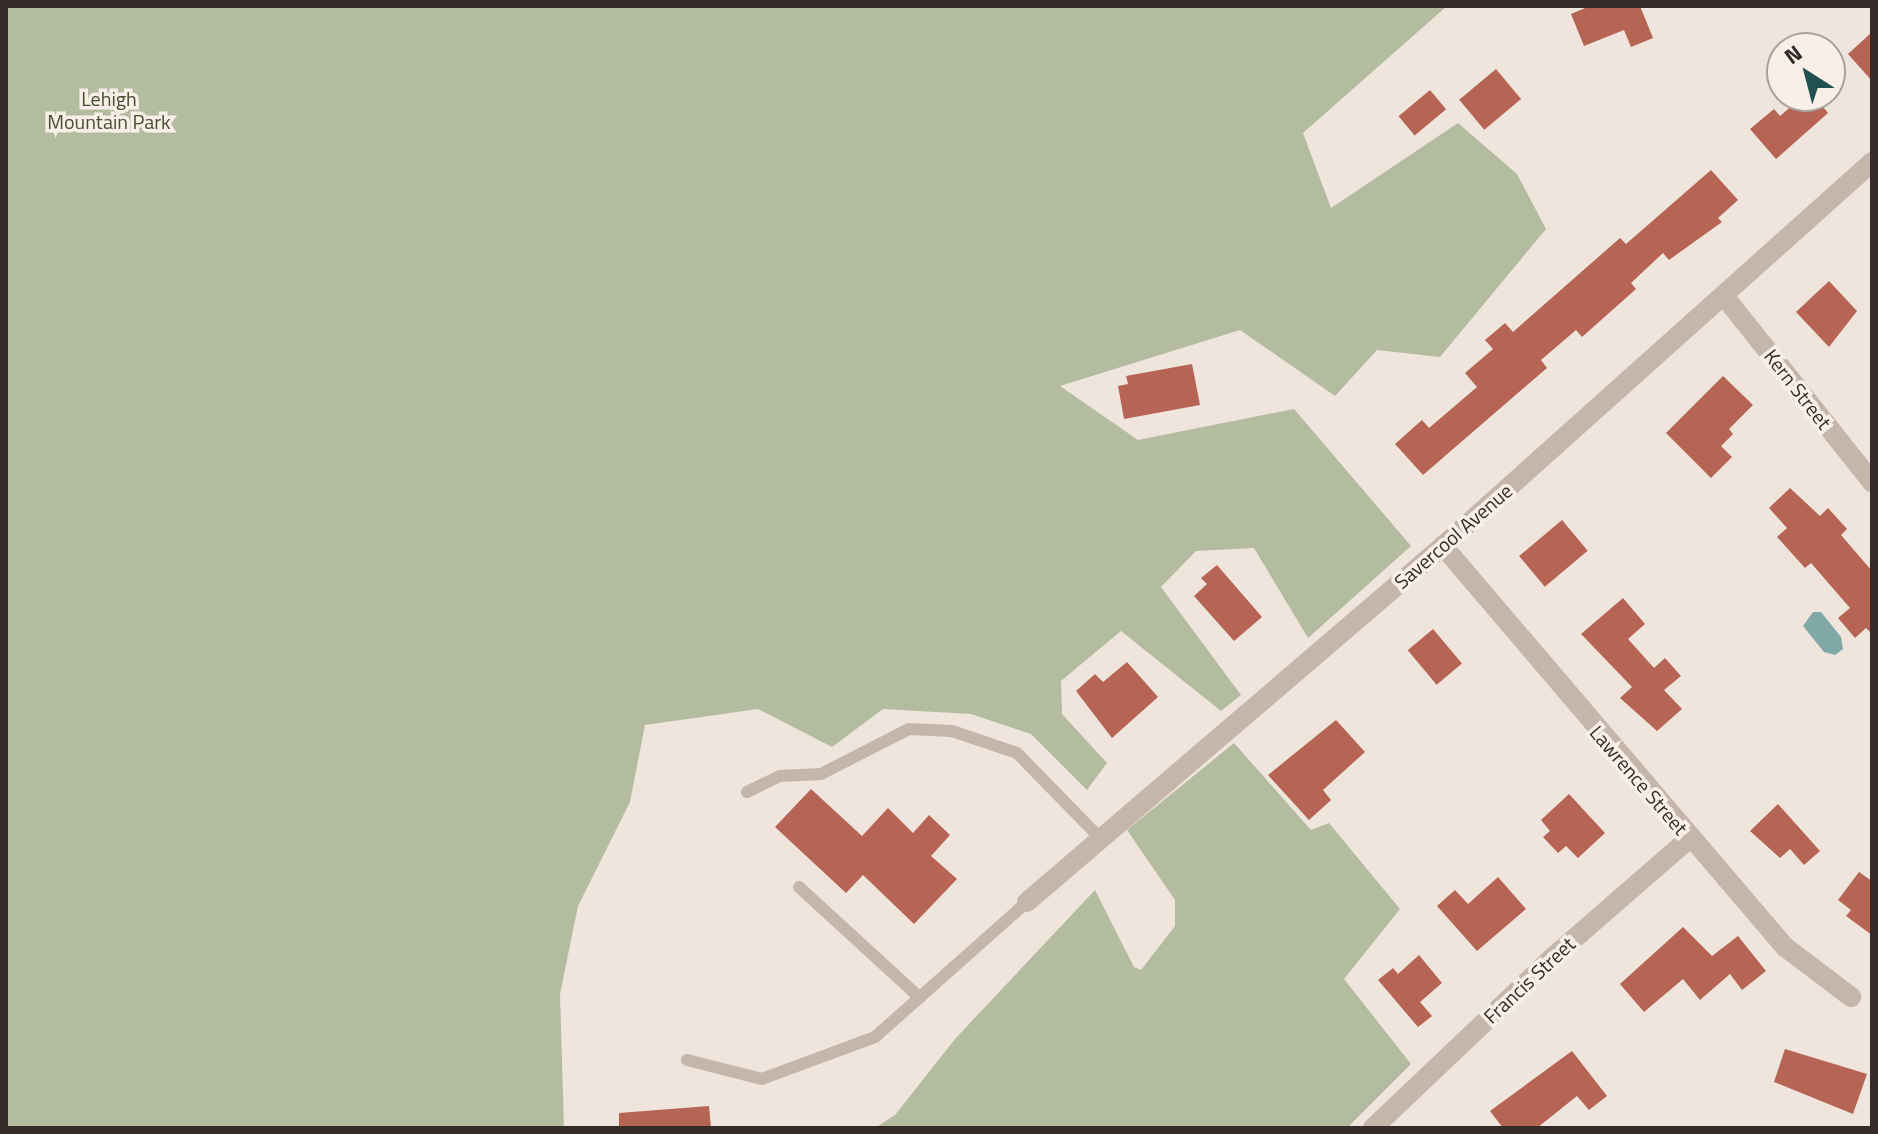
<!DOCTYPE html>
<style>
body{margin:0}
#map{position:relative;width:1878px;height:1134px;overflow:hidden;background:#efe5dd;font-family:"Titillium Web",sans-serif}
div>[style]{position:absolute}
.green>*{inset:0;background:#b4bc9f}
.water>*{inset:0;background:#7fa8a7}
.building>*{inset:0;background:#b66453;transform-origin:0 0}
.lane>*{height:12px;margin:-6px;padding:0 6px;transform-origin:6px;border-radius:6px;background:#c5b5aa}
.street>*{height:20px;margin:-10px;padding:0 10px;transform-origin:10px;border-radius:10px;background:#c5b5aa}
span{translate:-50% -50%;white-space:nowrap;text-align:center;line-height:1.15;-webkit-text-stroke:7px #f7efe8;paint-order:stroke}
.park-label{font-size:20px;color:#464f30}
.street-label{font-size:20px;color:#342b29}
.frame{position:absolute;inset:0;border:8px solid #342b29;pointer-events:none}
.north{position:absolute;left:1766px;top:32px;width:80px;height:80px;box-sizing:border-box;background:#f7efe8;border:2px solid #a9a19c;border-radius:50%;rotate:324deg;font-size:22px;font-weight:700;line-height:32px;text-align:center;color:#342b29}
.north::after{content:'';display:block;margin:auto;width:28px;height:36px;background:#235050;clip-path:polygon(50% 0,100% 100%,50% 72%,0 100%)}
</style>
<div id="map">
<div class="green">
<i style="clip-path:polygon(6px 6px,1447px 6px,1303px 133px,1331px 208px,1458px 123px,1517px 174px,1546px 229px,1440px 357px,1377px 350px,1335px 396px,1240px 330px,1060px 386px,1138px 440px,1294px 409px,1411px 546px,1308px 638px,1254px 548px,1196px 551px,1161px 587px,1241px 695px,1221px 711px,1121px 631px,1061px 681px,1062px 714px,1107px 763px,1087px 790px,1031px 734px,971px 714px,883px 709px,832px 747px,758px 709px,645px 725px,630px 802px,578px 906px,560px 994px,564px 1128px,6px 1128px)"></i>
<i style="clip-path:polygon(1234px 743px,1311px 830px,1329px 823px,1400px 909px,1344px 979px,1411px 1064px,1347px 1128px,875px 1128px,895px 1115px,955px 1039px,1095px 890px,1134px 967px,1141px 970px,1175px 926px,1175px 900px,1127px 830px)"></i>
</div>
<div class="water">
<i style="clip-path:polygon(1813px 612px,1821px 612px,1841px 637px,1843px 649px,1835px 655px,1824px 652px,1803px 626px)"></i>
</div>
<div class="building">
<i style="clip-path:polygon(1590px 6px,1640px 6px,1653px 38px,1631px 47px,1624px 30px,1584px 46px,1571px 14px)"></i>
<i style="clip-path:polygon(1872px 32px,1872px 81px,1848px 54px)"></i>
<i style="left:1496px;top:69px;width:39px;height:48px;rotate:50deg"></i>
<i style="left:1430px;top:90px;width:25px;height:41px;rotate:50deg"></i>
<i style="clip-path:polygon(1803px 96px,1814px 96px,1828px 113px,1776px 159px,1750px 129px,1774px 109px,1780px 116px)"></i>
<i style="clip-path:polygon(1711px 170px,1738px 200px,1718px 218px,1722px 222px,1669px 260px,1663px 253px,1631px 283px,1636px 289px,1582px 337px,1576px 330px,1541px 360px,1547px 368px,1423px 475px,1395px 444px,1422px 420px,1429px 428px,1477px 387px,1465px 373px,1493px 349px,1485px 340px,1505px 323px,1513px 332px,1620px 238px,1626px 244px)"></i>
<i style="clip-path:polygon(1829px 281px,1857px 311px,1829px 347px,1796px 312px)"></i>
<i style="clip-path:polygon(1192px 364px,1200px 405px,1124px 419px,1118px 386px,1128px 384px,1126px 376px)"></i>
<i style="clip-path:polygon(1723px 376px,1753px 405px,1729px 429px,1733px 434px,1721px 446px,1732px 457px,1711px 478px,1666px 433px)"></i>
<i style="clip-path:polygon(1790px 488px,1820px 516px,1828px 508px,1847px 529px,1841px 535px,1872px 571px,1872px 634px,1866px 628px,1855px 638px,1838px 618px,1850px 608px,1811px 563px,1805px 568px,1777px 537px,1787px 528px,1769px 508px)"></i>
<i style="left:1562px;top:520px;width:40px;height:56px;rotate:50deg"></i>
<i style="clip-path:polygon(1217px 565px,1262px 617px,1234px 641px,1194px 596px,1207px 584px,1201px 578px)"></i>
<i style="clip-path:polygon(1623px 598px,1645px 624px,1628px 639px,1654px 668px,1665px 658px,1681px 676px,1664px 690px,1682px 709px,1657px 731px,1620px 698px,1632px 687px,1581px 634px)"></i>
<i style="left:1433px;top:629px;width:45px;height:33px;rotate:50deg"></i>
<i style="clip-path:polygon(1127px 662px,1158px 697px,1112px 738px,1076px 691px,1095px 674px,1103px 682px)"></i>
<i style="clip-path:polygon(1336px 720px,1365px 752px,1323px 790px,1331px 800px,1309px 820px,1268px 775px)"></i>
<i style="clip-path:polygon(811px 789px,862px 836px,888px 808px,913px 833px,929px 815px,950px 835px,931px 856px,957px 879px,914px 924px,863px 875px,846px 893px,775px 827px)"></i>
<i style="clip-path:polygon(1569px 794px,1605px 833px,1578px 858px,1566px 846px,1558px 853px,1543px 837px,1550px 831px,1541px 820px)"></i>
<i style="clip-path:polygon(1778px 804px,1820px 851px,1804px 865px,1790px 849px,1780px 858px,1750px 831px)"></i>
<i style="clip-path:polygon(1859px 872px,1872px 881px,1872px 935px,1846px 916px,1851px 910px,1838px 900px)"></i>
<i style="clip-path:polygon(1498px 877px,1526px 909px,1477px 951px,1437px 906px,1455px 890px,1468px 904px)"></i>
<i style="clip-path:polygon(1683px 927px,1712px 956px,1738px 936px,1766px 971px,1742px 990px,1730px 974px,1700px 1000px,1683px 979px,1644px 1012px,1620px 984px)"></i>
<i style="clip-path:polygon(1419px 955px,1442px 983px,1420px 1002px,1432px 1016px,1418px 1027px,1378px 980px,1393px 968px,1398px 974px)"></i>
<i style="clip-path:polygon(1785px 1049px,1867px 1074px,1853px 1114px,1774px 1082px)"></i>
<i style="clip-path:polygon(1572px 1051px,1607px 1096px,1589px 1110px,1577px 1096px,1537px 1128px,1503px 1128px,1490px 1111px)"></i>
<i style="clip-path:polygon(709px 1106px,711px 1128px,619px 1128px,619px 1113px)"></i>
</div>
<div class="lane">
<i style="left:747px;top:792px;width:37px;rotate:-26deg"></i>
<i style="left:780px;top:776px;width:41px;rotate:-2.8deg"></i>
<i style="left:821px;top:774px;width:99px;rotate:-27.1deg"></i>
<i style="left:909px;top:729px;width:43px;rotate:2.7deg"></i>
<i style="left:952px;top:731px;width:69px;rotate:18.7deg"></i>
<i style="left:1017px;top:753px;width:120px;rotate:45.7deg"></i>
<i style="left:799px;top:887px;width:164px;rotate:42.5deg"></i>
<i style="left:687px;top:1060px;width:77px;rotate:14.2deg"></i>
<i style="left:762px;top:1079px;width:121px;rotate:-20.4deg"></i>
<i style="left:875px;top:1037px;width:203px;rotate:-41.6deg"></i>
</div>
<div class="street">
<i style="left:1724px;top:296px;width:238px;rotate:51.5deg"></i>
<i style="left:1443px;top:546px;width:527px;rotate:49.54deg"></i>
<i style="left:1785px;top:947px;width:83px;rotate:37.1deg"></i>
<i style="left:1027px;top:902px;width:548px;rotate:-40.56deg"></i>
<i style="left:1443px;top:546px;width:576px;rotate:-41.83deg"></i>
<i style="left:1373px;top:1128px;width:248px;rotate:-43.5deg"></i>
<i style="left:1553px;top:957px;width:181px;rotate:-41deg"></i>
</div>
<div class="park-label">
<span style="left:109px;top:110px">Lehigh<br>Mountain Park</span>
</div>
<div class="street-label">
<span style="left:1798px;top:389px;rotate:52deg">Kern Street</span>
<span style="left:1453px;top:536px;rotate:-41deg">Savercool Avenue</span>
<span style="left:1639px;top:780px;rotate:49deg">Lawrence Street</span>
<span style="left:1529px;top:980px;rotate:-43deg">Francis Street</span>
</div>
<div class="frame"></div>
<div class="north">N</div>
</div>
